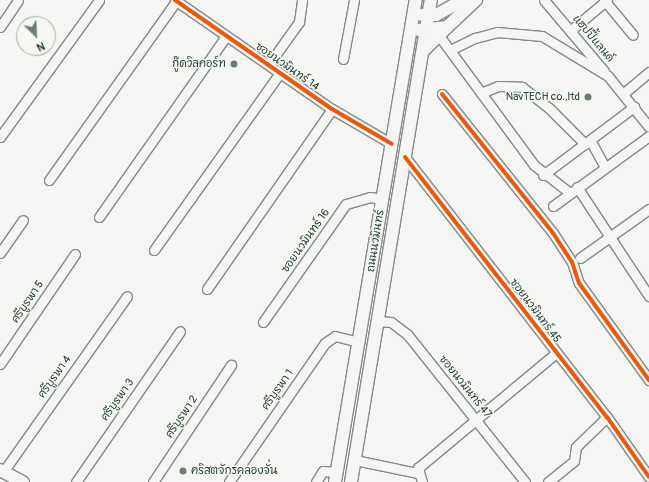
<!DOCTYPE html>
<meta charset="utf-8">
<style>
body{margin:0}
#map{position:relative;width:649px;height:482px;overflow:hidden;background:#f5f5f3;font-family:Pangolin,"Playpen Sans Thai",sans-serif}
div>[style]{position:absolute}
.roads{filter:drop-shadow(1px 0 #858a88) drop-shadow(-1px 0 #858a88) drop-shadow(0 1px #858a88) drop-shadow(0 -1px #858a88)}
.street>*{height:9px;margin:-4.5px;padding:0 4.5px;transform-origin:4.5px;border-radius:4.5px;background:#f5f5f3}
.secondary>*{height:12px;margin:-6px;padding:0 6px;transform-origin:6px;border-radius:6px;background:#f5f5f3}
.cycleway>*{height:4px;margin:-2px;padding:0 2px;transform-origin:2px;border-radius:2px;background:#e8590c}
.dots>*{width:11px;height:11px;translate:-50% -50%;box-sizing:border-box;border:2px solid #f6f6f2;border-radius:50%}
span{translate:-50% -50%;white-space:nowrap;text-align:center;line-height:1.15;-webkit-text-stroke:3px #f6f6f2;paint-order:stroke}
.street-label{font-size:11px;color:#1f3d34}
.poi-label{font-size:11px;color:#1f3d34}
.right{translate:-100% -50%;text-align:right}
.left{translate:0 -50%;text-align:left}
.north{position:absolute;left:16px;top:16px;width:40px;height:40px;box-sizing:border-box;background:#f6f6f2;border:1px solid #a0aca6;border-radius:50%;rotate:156deg;font-size:11px;font-weight:700;line-height:16px;text-align:center;color:#1f3d34}
.north::after{content:'';display:block;margin:auto;width:14px;height:18px;background:#6a7d77;clip-path:polygon(50% 0,100% 100%,50% 72%,0 100%)}
</style>
<div id="map">
<div class="roads">
<div class="street">
<i style="left:175px;top:0;width:191px;rotate:34.8deg"></i>
<i style="left:332px;top:109px;width:69px;rotate:30.3deg"></i>
<i style="left:544px;top:0;width:93px;rotate:49.8deg"></i>
<i style="left:604px;top:0;width:45px;rotate:50.4deg"></i>
<i style="left:0;top:27px;width:32px;rotate:-56deg"></i>
<i style="left:570px;top:31px;width:48px;rotate:-40deg"></i>
<i style="left:440px;top:37px;width:159px;rotate:53.7deg"></i>
<i style="left:534px;top:165px;width:46px;rotate:37.9deg"></i>
<i style="left:450px;top:50px;width:28px;rotate:-26deg"></i>
<i style="left:475px;top:38px;width:23px;rotate:-15deg"></i>
<i style="left:497px;top:32px;width:45px;rotate:5.1deg"></i>
<i style="left:542px;top:36px;width:77px;rotate:31.2deg"></i>
<i style="left:608px;top:76px;width:65px;rotate:51.2deg"></i>
<i style="left:343px;top:59px;width:60px;rotate:-79.4deg"></i>
<i style="left:269px;top:64px;width:52px;rotate:-54.5deg"></i>
<i style="left:299px;top:22px;width:22px;rotate:-82deg"></i>
<i style="left:481px;top:93px;width:18px;rotate:-22deg"></i>
<i style="left:498px;top:86px;width:24px;rotate:2deg"></i>
<i style="left:522px;top:87px;width:34px;rotate:38deg"></i>
<i style="left:549px;top:108px;width:51px;rotate:45deg"></i>
<i style="left:624px;top:93px;width:33px;rotate:-40deg"></i>
<i style="left:442px;top:94px;width:178px;rotate:51.4deg"></i>
<i style="left:553px;top:233px;width:35px;rotate:57deg"></i>
<i style="left:572px;top:262px;width:22px;rotate:72deg"></i>
<i style="left:579px;top:283px;width:120px;rotate:54.2deg"></i>
<i style="left:0;top:137px;width:169px;rotate:-54.1deg"></i>
<i style="left:590px;top:140px;width:31px;rotate:61deg"></i>
<i style="left:405px;top:157px;width:329px;rotate:52.2deg"></i>
<i style="left:607px;top:417px;width:73px;rotate:55deg"></i>
<i style="left:543px;top:175px;width:114px;rotate:-36.8deg"></i>
<i style="left:49px;top:180px;width:219px;rotate:-54.6deg"></i>
<i style="left:577px;top:187px;width:131px;rotate:56.6deg"></i>
<i style="left:553px;top:206px;width:119px;rotate:-36.1deg"></i>
<i style="left:99px;top:217px;width:221px;rotate:-54.9deg"></i>
<i style="left:154px;top:250px;width:217px;rotate:-54.6deg"></i>
<i style="left:0;top:253px;width:40px;rotate:-55.1deg"></i>
<i style="left:580px;top:258px;width:85px;rotate:-35.4deg"></i>
<i style="left:207px;top:289px;width:219px;rotate:-55.2deg"></i>
<i style="left:377px;top:321px;width:14px;rotate:4deg"></i>
<i style="left:391px;top:322px;width:20px;rotate:37deg"></i>
<i style="left:407px;top:334px;width:189px;rotate:51.4deg"></i>
<i style="left:263px;top:322px;width:144px;rotate:-54.9deg"></i>
<i style="left:346px;top:204px;width:25px;rotate:-16deg"></i>
<i style="left:370px;top:197px;width:13px;rotate:9deg"></i>
<i style="left:0;top:364px;width:133px;rotate:-55.7deg"></i>
<i style="left:355px;top:460px;width:63px;rotate:11.8deg"></i>
<i style="left:3px;top:472px;width:215px;rotate:-54.8deg"></i>
<i style="left:76px;top:482px;width:183px;rotate:-55.4deg"></i>
<i style="left:153px;top:482px;width:141px;rotate:-56.3deg"></i>
<i style="left:229px;top:482px;width:169px;rotate:-55.4deg"></i>
<i style="left:325px;top:343px;width:12px;rotate:-35deg"></i>
<i style="left:335px;top:336px;width:25px;rotate:14deg"></i>
<i style="left:316px;top:482px;width:13px;rotate:-58deg"></i>
<i style="left:323px;top:471px;width:14px;rotate:4deg"></i>
<i style="left:422px;top:482px;width:15px;rotate:-106deg"></i>
<i style="left:418px;top:468px;width:180px;rotate:-39.8deg"></i>
<i style="left:548px;top:482px;width:33px;rotate:-39deg"></i>
<i style="left:574px;top:461px;width:14px;rotate:-82deg"></i>
<i style="left:576px;top:447px;width:43px;rotate:-44.1deg"></i>
</div>
<div class="secondary">
<i style="left:422px;top:15px;width:14px"></i>
<i style="left:436px;top:15px;width:31px;rotate:-29deg"></i>
<i style="left:419px;top:30px;width:28px;rotate:-6deg"></i>
<i style="left:447px;top:27px;width:40px;rotate:-43deg"></i>
<i style="left:423px;top:51px;width:34px;rotate:-45deg"></i>
<i style="left:0;top:470px;width:26px;rotate:28deg"></i>
<i style="left:335px;top:482px;width:489px;rotate:-80.5deg"></i>
<i style="left:351px;top:482px;width:489px;rotate:-80.6deg"></i>
</div>
</div>
<div class="cycleway">
<i style="left:175px;top:0;width:191px;rotate:34.8deg"></i>
<i style="left:332px;top:109px;width:69px;rotate:30.3deg"></i>
<i style="left:442px;top:94px;width:178px;rotate:51.4deg"></i>
<i style="left:553px;top:233px;width:35px;rotate:57deg"></i>
<i style="left:572px;top:262px;width:22px;rotate:72deg"></i>
<i style="left:579px;top:283px;width:120px;rotate:54.2deg"></i>
<i style="left:405px;top:157px;width:329px;rotate:52.2deg"></i>
<i style="left:607px;top:417px;width:73px;rotate:55deg"></i>
</div>
<div class="dots">
<i style="left:234px;top:64px;background:#6a7d77"></i>
<i style="left:588px;top:97px;background:#6a7d77"></i>
<i style="left:183px;top:471px;background:#6a7d77"></i>
</div>
<div class="street-label">
<span style="left:593px;top:39px;rotate:50deg">แฮปปี้แลนด์</span>
<span style="left:287px;top:67px;rotate:35deg">ซอยนวมินทร์ 14</span>
<span style="left:306px;top:241px;rotate:-55deg">ซอยนวมินทร์ 16</span>
<span style="left:376px;top:241px;rotate:-81deg">ถนนนวมินทร์</span>
<span style="left:28px;top:302px;rotate:-56deg">ศรีบูรพา 5</span>
<span style="left:535px;top:311px;rotate:53deg">ซอยนวมินทร์ 45</span>
<span style="left:55px;top:377px;rotate:-55deg">ศรีบูรพา 4</span>
<span style="left:465px;top:387px;rotate:51deg">ซอยนวมินทร์ 47</span>
<span style="left:278px;top:390px;rotate:-55deg">ศรีบูรพา 1</span>
<span style="left:118px;top:400px;rotate:-55deg">ศรีบูรพา 3</span>
<span style="left:182px;top:417px;rotate:-56deg">ศรีบูรพา 2</span>
</div>
<div class="poi-label">
<span class="right" style="left:226px;top:64px">กู๊ดวิลคอร์ท</span>
<span class="right" style="left:580px;top:97px">NavTECH co.,ltd</span>
<span class="left" style="left:191px;top:471px">คริสตจักรคลองจั่น</span>
</div>
<div class="north">N</div>
</div>
